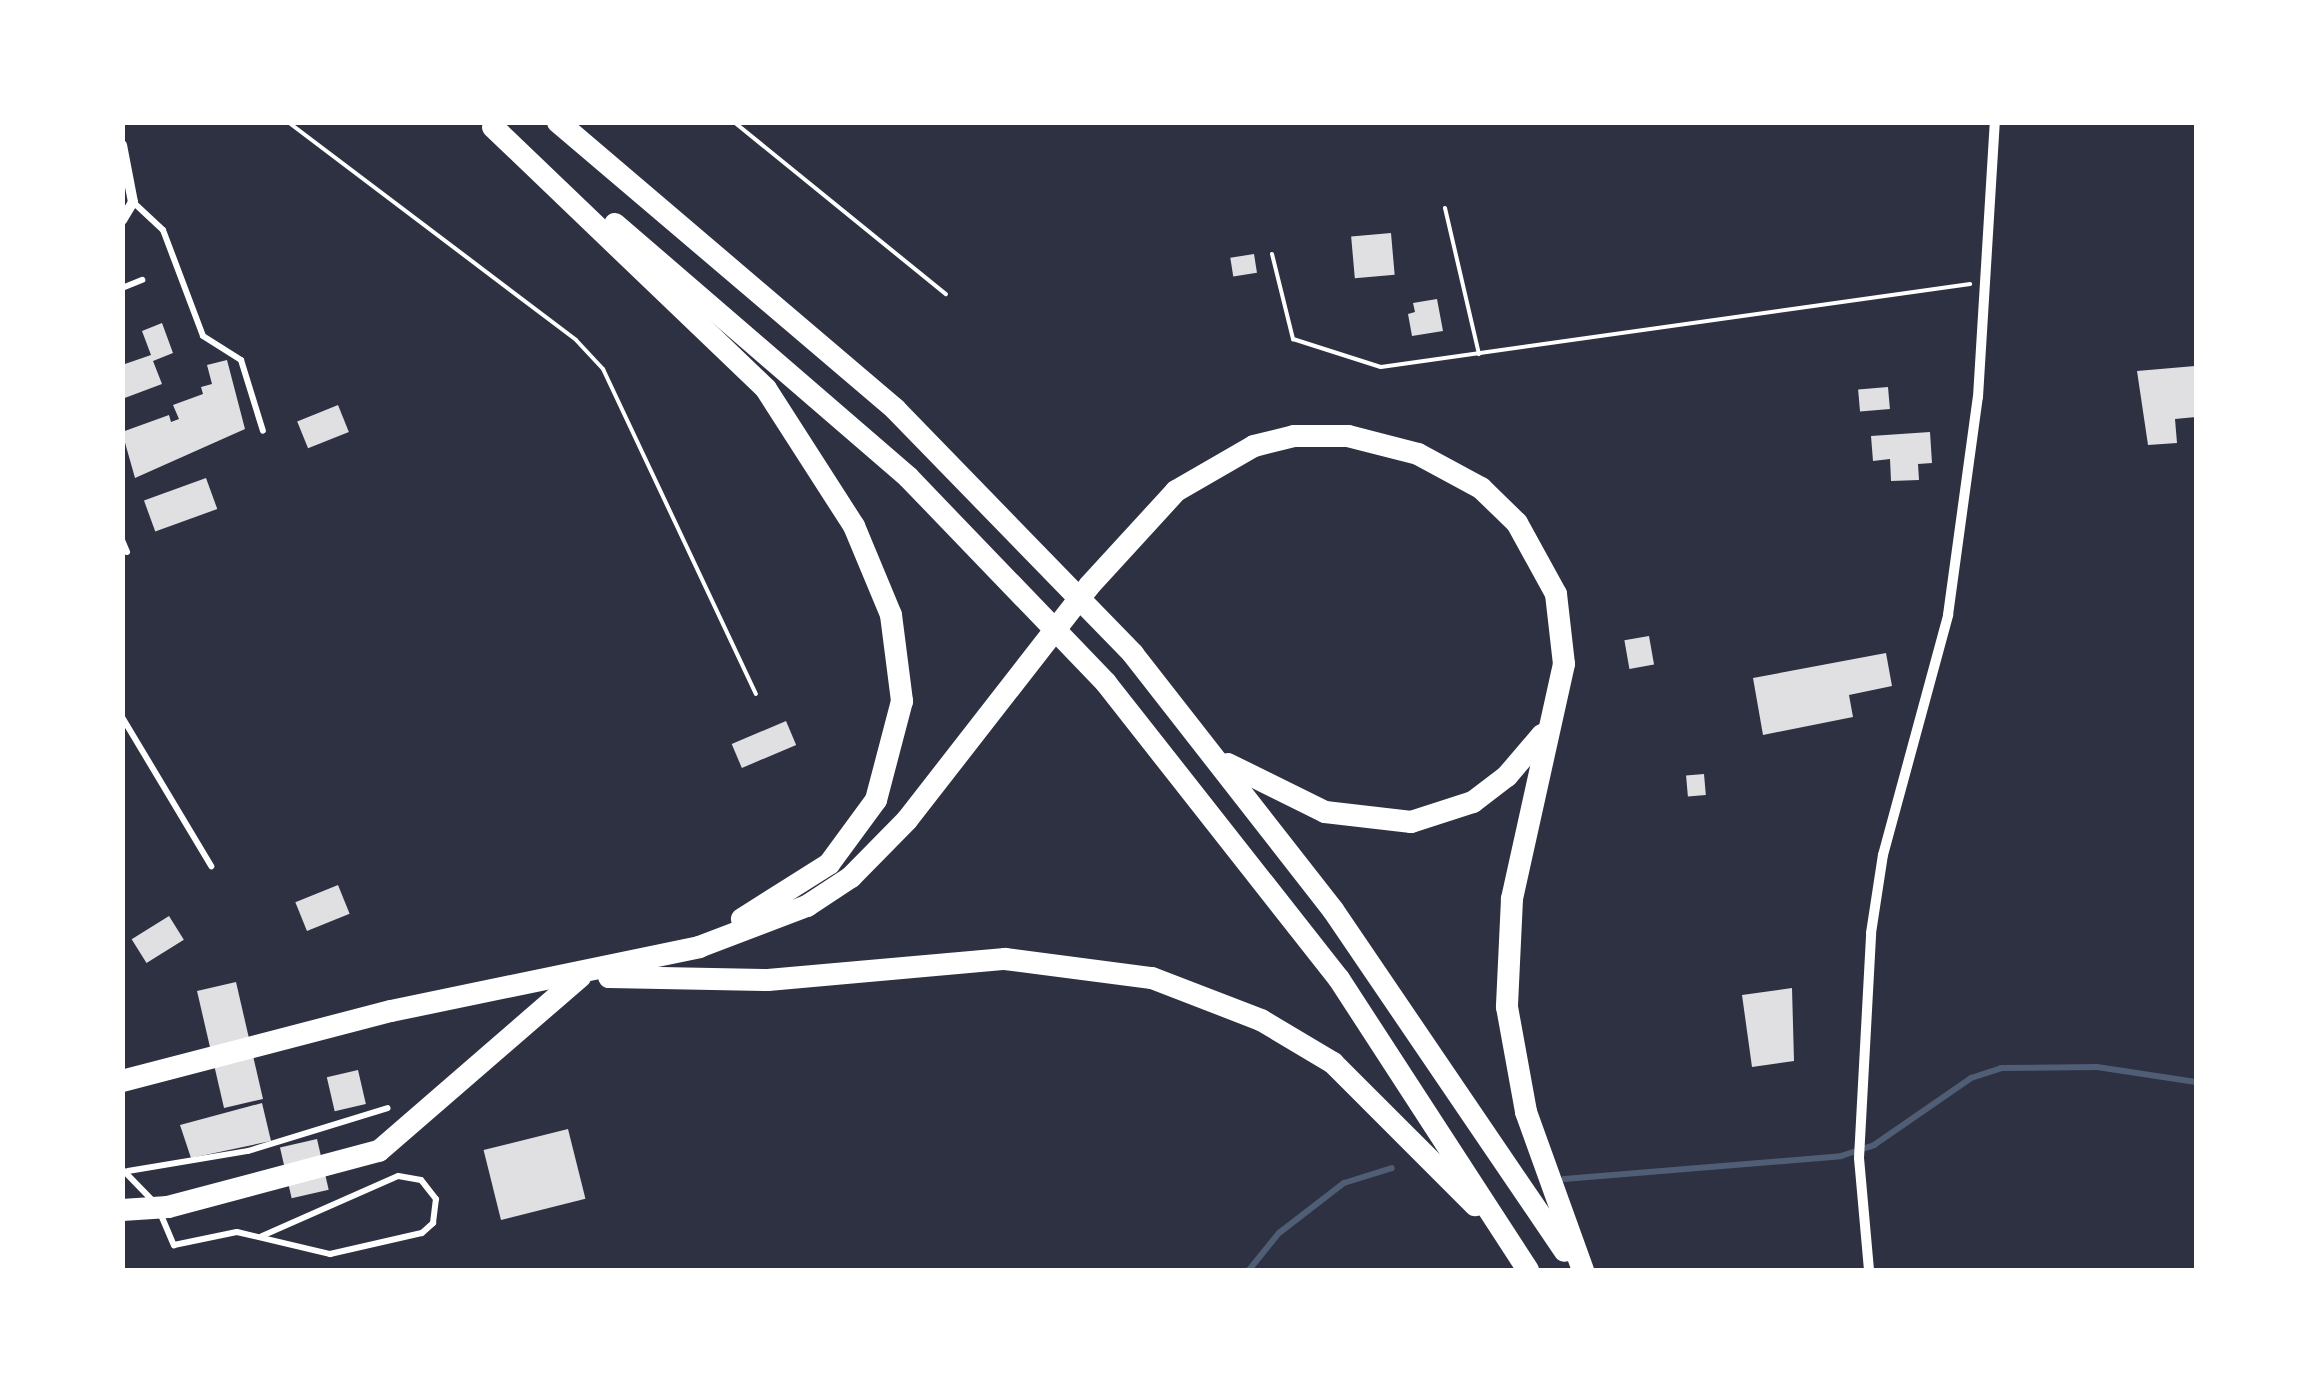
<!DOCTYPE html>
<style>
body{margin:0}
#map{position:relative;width:2319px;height:1393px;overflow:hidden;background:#2d3142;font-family:Montserrat,sans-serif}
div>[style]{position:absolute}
.stream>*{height:6px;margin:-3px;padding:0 3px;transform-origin:3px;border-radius:3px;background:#4f5d75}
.building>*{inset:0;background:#e0e0e3;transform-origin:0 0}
.path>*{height:4px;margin:-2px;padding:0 2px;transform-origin:2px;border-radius:2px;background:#fff}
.service>*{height:6px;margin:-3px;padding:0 3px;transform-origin:3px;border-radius:3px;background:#fff}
.minor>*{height:10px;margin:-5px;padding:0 5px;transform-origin:5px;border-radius:5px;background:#fff}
.motorway>*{height:22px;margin:-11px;padding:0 11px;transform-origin:11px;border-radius:11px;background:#fff}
span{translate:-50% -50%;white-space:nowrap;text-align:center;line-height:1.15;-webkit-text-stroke:8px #fff;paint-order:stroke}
.frame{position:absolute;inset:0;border:125px solid #fff;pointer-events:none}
</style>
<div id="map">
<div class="stream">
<i style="left:1564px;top:1179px;width:278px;rotate:-4.7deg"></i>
<i style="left:1841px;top:1156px;width:35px;rotate:-18deg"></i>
<i style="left:1874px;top:1145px;width:118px;rotate:-34.6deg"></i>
<i style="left:1971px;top:1078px;width:32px;rotate:-18deg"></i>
<i style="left:2001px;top:1068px;width:96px;rotate:-0.6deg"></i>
<i style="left:2097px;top:1067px;width:100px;rotate:8.6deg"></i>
<i style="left:1249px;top:1270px;width:48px;rotate:-51deg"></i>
<i style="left:1279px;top:1233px;width:82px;rotate:-37.6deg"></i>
<i style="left:1344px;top:1183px;width:50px;rotate:-17.4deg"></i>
</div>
<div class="building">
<i style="left:1391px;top:233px;width:42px;height:40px;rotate:85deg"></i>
<i style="left:1254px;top:254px;width:19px;height:24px;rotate:81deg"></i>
<i style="clip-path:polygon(1437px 299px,1443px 331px,1412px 336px,1408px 314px,1415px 312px,1413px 303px)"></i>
<i style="clip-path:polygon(162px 323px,173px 353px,153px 361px,162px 384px,122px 399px,122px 365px,151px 355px,142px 331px)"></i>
<i style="clip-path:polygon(227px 360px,245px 429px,135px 478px,122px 432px,169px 415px,171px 422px,179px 419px,173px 405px,203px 394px,201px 387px,212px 384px,207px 365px)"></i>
<i style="clip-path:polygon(2195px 366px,2196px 417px,2175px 419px,2177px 443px,2148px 445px,2137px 371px)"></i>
<i style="left:1888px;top:387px;width:22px;height:30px;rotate:85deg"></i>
<i style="left:338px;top:405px;width:29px;height:44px;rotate:68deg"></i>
<i style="clip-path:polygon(1930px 432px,1932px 463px,1918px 464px,1919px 480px,1891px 481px,1890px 459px,1873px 461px,1871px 436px)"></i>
<i style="left:206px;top:478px;width:33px;height:66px;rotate:70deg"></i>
<i style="left:1649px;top:636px;width:29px;height:25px;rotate:80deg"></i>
<i style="clip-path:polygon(1886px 653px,1892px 686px,1849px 695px,1853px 717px,1763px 735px,1753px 678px)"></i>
<i style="left:786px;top:721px;width:26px;height:59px;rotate:67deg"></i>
<i style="left:1704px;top:774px;width:21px;height:18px;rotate:85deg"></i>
<i style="left:338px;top:885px;width:31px;height:46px;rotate:68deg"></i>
<i style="left:169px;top:916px;width:28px;height:44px;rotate:58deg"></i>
<i style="left:236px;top:982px;width:120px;height:40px;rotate:77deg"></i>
<i style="clip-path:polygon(1792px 988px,1794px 1061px,1752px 1067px,1742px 995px)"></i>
<i style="left:358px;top:1070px;width:35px;height:32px;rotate:77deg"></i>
<i style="clip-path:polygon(262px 1103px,271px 1141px,191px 1158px,180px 1125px)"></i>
<i style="left:568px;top:1129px;width:72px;height:87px;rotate:76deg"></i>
<i style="left:317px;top:1139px;width:52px;height:38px;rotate:77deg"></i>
</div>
<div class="path">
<i style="left:288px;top:122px;width:361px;rotate:37.1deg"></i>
<i style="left:576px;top:340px;width:40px;rotate:47deg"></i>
<i style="left:603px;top:369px;width:359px;rotate:64.8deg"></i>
<i style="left:734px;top:122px;width:273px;rotate:39.1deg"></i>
<i style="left:1445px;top:208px;width:150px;rotate:76.9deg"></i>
<i style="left:1272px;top:254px;width:88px;rotate:76.1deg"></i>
<i style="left:1293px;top:339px;width:92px;rotate:17.7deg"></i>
<i style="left:1381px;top:367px;width:595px;rotate:-8.02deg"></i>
</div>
<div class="service">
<i style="left:133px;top:202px;width:41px;rotate:43deg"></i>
<i style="left:163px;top:230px;width:113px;rotate:69.3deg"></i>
<i style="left:203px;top:336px;width:45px;rotate:32.3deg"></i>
<i style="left:241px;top:360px;width:74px;rotate:72.8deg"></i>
<i style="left:122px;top:288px;width:22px;rotate:-22deg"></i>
<i style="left:122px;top:540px;width:13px;rotate:67deg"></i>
<i style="left:122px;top:717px;width:174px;rotate:59.1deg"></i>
<i style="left:122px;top:1169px;width:43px;rotate:45.9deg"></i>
<i style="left:128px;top:1171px;width:122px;rotate:-9.5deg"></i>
<i style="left:248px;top:1151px;width:146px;rotate:-17.1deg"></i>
<i style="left:161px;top:1215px;width:33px;rotate:67deg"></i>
<i style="left:174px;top:1245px;width:64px;rotate:-11.7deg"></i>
<i style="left:237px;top:1232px;width:96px;rotate:13.3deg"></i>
<i style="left:330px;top:1254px;width:94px;rotate:-12.9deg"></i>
<i style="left:422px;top:1233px;width:15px;rotate:-42deg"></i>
<i style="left:433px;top:1223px;width:24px;rotate:-83deg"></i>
<i style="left:436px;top:1199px;width:24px;rotate:-128deg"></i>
<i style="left:421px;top:1180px;width:23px;rotate:-170deg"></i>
<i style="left:398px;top:1176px;width:149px;rotate:156.2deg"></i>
</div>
<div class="minor">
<i style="left:122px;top:145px;width:58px;rotate:79.1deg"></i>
<i style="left:133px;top:202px;width:21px;rotate:121deg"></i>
<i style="left:1869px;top:1270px;width:112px;rotate:-95.1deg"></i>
<i style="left:1859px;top:1158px;width:225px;rotate:-86.9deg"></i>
<i style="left:1871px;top:933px;width:79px;rotate:-81.3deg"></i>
<i style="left:1883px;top:855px;width:249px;rotate:-74.8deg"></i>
<i style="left:1948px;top:615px;width:220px;rotate:-82.2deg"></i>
<i style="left:1978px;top:397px;width:276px;rotate:-86.5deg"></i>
</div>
<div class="motorway">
<i style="left:558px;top:122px;width:443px;rotate:40.4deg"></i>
<i style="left:895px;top:409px;width:342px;rotate:45.8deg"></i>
<i style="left:1133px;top:654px;width:325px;rotate:52deg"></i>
<i style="left:1333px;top:910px;width:412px;rotate:55.8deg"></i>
<i style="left:493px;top:127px;width:378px;rotate:43.8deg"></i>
<i style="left:766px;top:389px;width:163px;rotate:57.3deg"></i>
<i style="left:854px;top:526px;width:96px;rotate:67.4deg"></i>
<i style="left:891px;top:615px;width:87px;rotate:82.7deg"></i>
<i style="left:902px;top:701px;width:102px;rotate:104.7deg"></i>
<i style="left:876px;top:800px;width:79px;rotate:126.3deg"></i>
<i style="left:829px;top:864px;width:103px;rotate:147.7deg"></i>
<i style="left:615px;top:224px;width:387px;rotate:40.8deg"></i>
<i style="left:908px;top:477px;width:286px;rotate:46.1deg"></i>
<i style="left:1106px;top:683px;width:377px;rotate:51.8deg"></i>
<i style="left:1339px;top:979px;width:347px;rotate:57deg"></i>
<i style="left:1228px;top:764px;width:108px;rotate:26.3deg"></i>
<i style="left:1325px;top:812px;width:87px;rotate:6.6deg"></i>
<i style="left:1411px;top:822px;width:65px;rotate:-17.9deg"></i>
<i style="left:1473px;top:802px;width:43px;rotate:-37.4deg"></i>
<i style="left:1507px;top:776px;width:54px;rotate:-49.5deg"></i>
<i style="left:609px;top:977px;width:159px;rotate:1.1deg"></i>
<i style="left:768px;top:980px;width:238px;rotate:-5.1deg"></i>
<i style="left:1005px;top:959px;width:148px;rotate:7.4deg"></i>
<i style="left:1152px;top:978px;width:117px;rotate:21.1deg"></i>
<i style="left:1261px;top:1020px;width:84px;rotate:30.8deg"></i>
<i style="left:1333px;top:1063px;width:201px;rotate:45deg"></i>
<i style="left:122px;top:1081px;width:278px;rotate:-14.6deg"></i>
<i style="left:391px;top:1011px;width:315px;rotate:-11.7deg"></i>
<i style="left:699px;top:947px;width:116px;rotate:-20.8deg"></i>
<i style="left:807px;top:906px;width:53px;rotate:-33.4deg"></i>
<i style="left:851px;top:877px;width:80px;rotate:-45.5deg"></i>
<i style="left:907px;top:820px;width:296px;rotate:-52.1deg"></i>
<i style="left:1089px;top:586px;width:129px;rotate:-47.5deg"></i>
<i style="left:1176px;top:491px;width:90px;rotate:-30deg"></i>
<i style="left:1254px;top:446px;width:41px;rotate:-14deg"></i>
<i style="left:1294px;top:436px;width:54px"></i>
<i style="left:1348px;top:436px;width:72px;rotate:14.4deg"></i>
<i style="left:1418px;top:454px;width:72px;rotate:28.4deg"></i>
<i style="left:1481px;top:488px;width:50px;rotate:44.2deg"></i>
<i style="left:1517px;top:523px;width:81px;rotate:61.2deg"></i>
<i style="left:1556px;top:594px;width:70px;rotate:83.5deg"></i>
<i style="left:1564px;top:664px;width:241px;rotate:102.5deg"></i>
<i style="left:1512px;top:899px;width:108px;rotate:92.7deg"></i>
<i style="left:1507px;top:1007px;width:107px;rotate:79.7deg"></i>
<i style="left:1526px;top:1112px;width:168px;rotate:70.2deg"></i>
<i style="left:122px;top:1210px;width:46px;rotate:-3.7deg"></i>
<i style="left:168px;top:1207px;width:218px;rotate:-14.9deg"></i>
<i style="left:379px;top:1151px;width:266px;rotate:-40.9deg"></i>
</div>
<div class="frame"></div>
</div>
